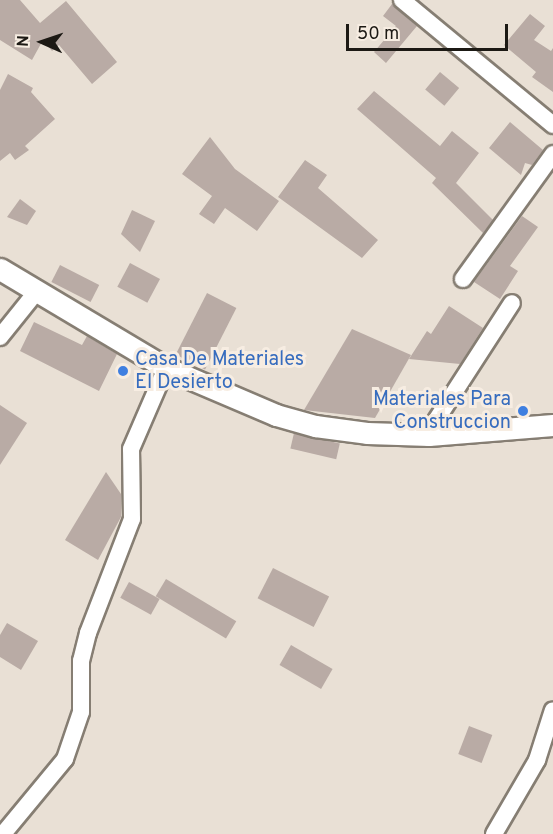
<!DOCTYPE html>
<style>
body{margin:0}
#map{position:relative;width:553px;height:834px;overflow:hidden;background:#e9e0d5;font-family:Overpass,sans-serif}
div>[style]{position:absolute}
.building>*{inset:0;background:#b9aba5;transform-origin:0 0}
.roads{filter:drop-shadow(2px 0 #867e73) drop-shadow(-2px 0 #867e73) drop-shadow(0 2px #867e73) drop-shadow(0 -2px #867e73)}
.minor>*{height:16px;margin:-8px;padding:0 8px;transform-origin:8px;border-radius:8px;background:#fff}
.tertiary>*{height:21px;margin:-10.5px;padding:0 10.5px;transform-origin:10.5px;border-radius:10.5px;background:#fff}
.dots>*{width:16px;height:16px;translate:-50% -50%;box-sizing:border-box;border:3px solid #f7ede2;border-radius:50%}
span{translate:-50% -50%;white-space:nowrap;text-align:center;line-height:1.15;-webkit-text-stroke:6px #f7ede2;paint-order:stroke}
.shop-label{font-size:20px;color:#366cbe}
.left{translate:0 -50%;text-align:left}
.right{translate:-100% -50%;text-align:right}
.north{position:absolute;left:12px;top:12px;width:60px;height:60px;-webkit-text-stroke:4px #f7ede2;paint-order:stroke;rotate:273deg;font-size:16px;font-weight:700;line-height:24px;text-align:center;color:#1c1914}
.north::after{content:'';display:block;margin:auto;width:21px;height:27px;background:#1c1914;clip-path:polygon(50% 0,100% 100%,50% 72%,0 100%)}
.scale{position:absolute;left:346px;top:24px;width:162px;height:27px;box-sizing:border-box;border:3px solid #1c1914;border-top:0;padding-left:8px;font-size:18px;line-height:21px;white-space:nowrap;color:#1c1914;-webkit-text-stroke:4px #f7ede2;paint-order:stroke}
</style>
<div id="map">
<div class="building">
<i style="clip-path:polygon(0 0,20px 0,40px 23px,66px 1px,117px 62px,92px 84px,59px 45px,52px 51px,43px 40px,32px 60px,0 40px)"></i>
<i style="clip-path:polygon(392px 4px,417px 26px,386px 63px,374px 52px,396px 26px,383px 16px)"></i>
<i style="clip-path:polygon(530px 14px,545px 26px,534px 40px,551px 51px,553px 48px,553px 92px,532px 77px,536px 72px,504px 45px)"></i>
<i style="left:440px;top:72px;width:25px;height:23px;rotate:40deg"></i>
<i style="clip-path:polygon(8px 74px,33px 88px,31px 92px,55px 119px,25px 146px,29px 150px,15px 160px,10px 153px,0 161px,0 90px)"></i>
<i style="clip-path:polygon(374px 91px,440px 146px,452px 131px,479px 153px,456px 183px,493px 220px,483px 233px,432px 183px,436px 178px,357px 109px)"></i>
<i style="clip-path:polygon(510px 122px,543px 150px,532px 165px,525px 163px,521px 175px,489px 148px)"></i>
<i style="clip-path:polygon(210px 137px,235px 169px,279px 201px,257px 231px,225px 208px,214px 224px,199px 214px,212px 196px,182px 174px)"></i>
<i style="clip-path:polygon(305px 160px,327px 175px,318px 188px,378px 240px,362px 258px,278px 197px)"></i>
<i style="clip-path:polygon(20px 199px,36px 211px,27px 225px,7px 217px)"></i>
<i style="clip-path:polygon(132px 210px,155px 221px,140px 252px,121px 234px)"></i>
<i style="clip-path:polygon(522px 216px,538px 227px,510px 266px,518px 271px,500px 299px,474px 282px)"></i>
<i style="left:130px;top:263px;width:34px;height:27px;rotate:28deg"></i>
<i style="left:60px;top:265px;width:44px;height:19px;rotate:27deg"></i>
<i style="left:207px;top:293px;width:33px;height:69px;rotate:27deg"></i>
<i style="clip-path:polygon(449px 306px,483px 328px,460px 364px,409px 359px,427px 331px,431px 334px)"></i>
<i style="clip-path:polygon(34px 322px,82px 345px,87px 336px,117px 354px,99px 391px,20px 351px)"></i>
<i style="clip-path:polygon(352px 329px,411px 355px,375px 418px,304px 410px)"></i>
<i style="clip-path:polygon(0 405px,27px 423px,0 465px)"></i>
<i style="left:294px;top:433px;width:47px;height:16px;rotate:13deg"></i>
<i style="clip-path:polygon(106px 472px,121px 494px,121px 517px,98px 560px,65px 540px)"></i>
<i style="left:273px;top:568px;width:63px;height:34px;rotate:27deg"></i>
<i style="left:166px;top:579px;width:82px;height:20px;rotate:31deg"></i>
<i style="left:129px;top:582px;width:35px;height:18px;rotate:29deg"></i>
<i style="clip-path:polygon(7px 623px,38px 641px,21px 670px,0 657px,0 635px)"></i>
<i style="left:291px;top:645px;width:48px;height:23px;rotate:30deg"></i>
<i style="left:469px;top:726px;width:25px;height:30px;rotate:21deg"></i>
</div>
<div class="roads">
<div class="minor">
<i style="left:402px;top:0;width:196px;rotate:39.6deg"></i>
<i style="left:463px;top:279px;width:154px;rotate:-54.2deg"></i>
<i style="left:0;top:337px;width:59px;rotate:-51.2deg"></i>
<i style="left:429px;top:435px;width:11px;rotate:-68deg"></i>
<i style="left:433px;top:425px;width:145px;rotate:-57.1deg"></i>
<i style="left:3px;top:834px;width:97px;rotate:-50.4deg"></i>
<i style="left:65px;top:759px;width:50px;rotate:-71.2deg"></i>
<i style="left:81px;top:712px;width:51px;rotate:-90deg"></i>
<i style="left:81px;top:661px;width:29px;rotate:-76deg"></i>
<i style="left:88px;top:633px;width:122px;rotate:-68.9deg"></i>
<i style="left:132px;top:519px;width:70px;rotate:-90.8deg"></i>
<i style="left:131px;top:449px;width:88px;rotate:-66.6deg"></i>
<i style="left:494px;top:834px;width:86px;rotate:-59.8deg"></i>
<i style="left:537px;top:760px;width:52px;rotate:-72.3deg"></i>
</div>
<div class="tertiary">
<i style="left:0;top:269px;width:193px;rotate:30.8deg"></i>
<i style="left:166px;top:368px;width:120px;rotate:23.1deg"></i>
<i style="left:276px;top:415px;width:41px;rotate:15.8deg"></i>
<i style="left:315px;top:426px;width:52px;rotate:7.7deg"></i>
<i style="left:367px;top:433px;width:62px;rotate:1.8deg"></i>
<i style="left:429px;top:435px;width:124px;rotate:-4.6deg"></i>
</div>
</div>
<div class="dots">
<i style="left:123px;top:371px;background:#3f7fe0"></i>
<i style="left:523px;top:411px;background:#3f7fe0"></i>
</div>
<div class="shop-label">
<span class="left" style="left:135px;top:372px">Casa De Materiales<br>El Desierto</span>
<span class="right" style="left:511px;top:412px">Materiales Para<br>Construccion</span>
</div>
<div class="north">N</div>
<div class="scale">50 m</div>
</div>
